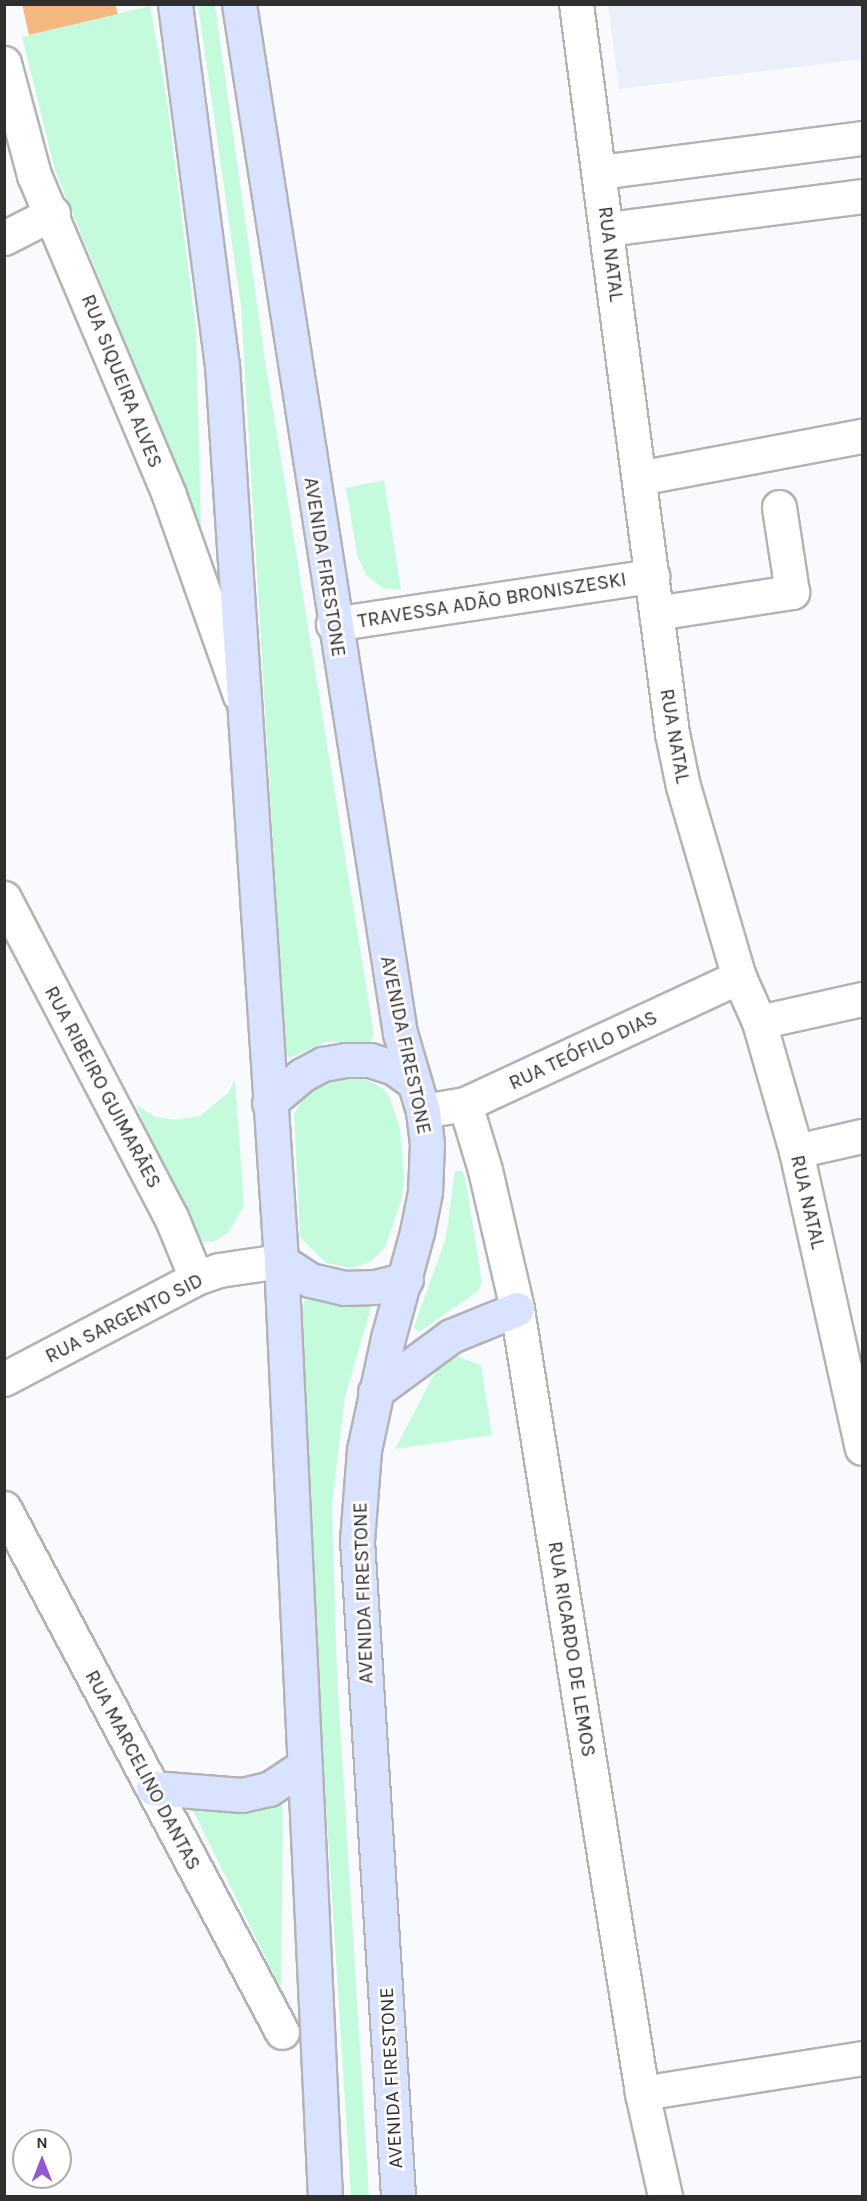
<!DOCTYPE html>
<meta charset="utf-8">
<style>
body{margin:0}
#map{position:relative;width:867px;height:2201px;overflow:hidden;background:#f9fafd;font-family:Karla,sans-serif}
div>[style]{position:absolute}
.built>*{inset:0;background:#ebeff9}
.green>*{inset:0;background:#c4fbdd}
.building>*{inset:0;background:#f4b880}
.roads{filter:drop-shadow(2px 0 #b2b3b5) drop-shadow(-2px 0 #b2b3b5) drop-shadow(0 2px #b2b3b5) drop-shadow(0 -2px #b2b3b5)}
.minor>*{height:33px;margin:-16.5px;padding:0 16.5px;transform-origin:16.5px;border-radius:16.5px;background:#fff}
.major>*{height:33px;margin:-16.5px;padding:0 16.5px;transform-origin:16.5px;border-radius:16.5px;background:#d9e2ff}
span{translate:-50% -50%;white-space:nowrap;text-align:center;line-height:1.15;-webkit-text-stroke:5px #fff;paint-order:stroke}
.street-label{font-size:20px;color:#2f2f30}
.frame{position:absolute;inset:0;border:6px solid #2f2f30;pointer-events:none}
.north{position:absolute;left:12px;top:2129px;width:60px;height:60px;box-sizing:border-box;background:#fff;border:2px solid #acacac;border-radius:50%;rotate:0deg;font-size:16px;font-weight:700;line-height:24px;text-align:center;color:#2f2f30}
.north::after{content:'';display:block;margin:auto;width:21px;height:27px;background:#9158cf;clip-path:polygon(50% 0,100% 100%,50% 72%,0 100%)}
</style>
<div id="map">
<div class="built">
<i style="clip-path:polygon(608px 5px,862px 5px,862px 59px,619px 89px)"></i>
</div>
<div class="green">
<i style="clip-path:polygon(198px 5px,215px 5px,265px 360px,374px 1035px,371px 1042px,326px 1042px,289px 1058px,285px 1046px,241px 306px)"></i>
<i style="clip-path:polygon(150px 6px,167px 101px,196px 330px,201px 527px,55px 170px,22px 37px)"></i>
<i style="clip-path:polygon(384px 480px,401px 590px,383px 588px,366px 575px,357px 555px,346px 488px)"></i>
<i style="clip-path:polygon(357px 1075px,381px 1087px,389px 1096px,400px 1128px,404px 1176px,402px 1198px,385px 1248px,370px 1262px,351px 1268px,326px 1263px,300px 1237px,294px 1114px,305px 1095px,318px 1084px,331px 1078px)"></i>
<i style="clip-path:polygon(235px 1079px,244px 1206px,228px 1233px,213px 1242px,200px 1241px,186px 1222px,136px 1105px,156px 1117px,174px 1120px,200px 1116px,228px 1093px)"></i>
<i style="clip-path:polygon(455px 1171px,462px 1171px,465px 1177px,482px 1282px,478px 1291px,419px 1332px,414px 1327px,446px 1237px)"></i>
<i style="clip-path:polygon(312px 1297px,344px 1305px,368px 1302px,371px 1307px,345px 1397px,332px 1504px,337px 1674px,369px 2196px,351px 2196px,309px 1536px,301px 1309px,304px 1301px)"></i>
<i style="clip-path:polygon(456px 1356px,481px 1365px,492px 1435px,395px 1449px,432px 1378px,441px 1365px)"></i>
<i style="clip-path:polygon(280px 1801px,283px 1811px,281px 1989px,193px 1810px,236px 1812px)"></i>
</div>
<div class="building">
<i style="clip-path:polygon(22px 4px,115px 4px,118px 14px,29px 35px)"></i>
</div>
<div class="roads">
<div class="minor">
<i style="left:576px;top:4px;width:735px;rotate:82.5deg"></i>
<i style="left:672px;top:733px;width:54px;rotate:78.3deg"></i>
<i style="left:683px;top:786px;width:199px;rotate:73.7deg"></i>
<i style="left:739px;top:977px;width:49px;rotate:66deg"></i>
<i style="left:759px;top:1022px;width:134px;rotate:74deg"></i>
<i style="left:796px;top:1151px;width:304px;rotate:77.5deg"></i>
<i style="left:4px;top:63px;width:116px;rotate:75deg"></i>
<i style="left:34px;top:175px;width:347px;rotate:67.1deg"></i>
<i style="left:169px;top:495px;width:212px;rotate:70.5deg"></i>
<i style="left:600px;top:172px;width:264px;rotate:-7.4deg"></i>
<i style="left:608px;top:229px;width:256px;rotate:-7.4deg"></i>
<i style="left:4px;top:238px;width:55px;rotate:-27deg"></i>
<i style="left:639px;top:478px;width:227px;rotate:-10.7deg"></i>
<i style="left:656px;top:613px;width:138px;rotate:-8.8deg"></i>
<i style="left:792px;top:592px;width:86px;rotate:-98.7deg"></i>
<i style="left:333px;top:624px;width:323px;rotate:-8.6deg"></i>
<i style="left:4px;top:898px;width:360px;rotate:62.4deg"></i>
<i style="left:171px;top:1217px;width:66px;rotate:67.7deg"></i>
<i style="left:759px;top:1022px;width:106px;rotate:-12.6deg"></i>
<i style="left:465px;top:1104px;width:69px;rotate:73.1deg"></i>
<i style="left:485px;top:1170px;width:143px;rotate:77deg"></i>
<i style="left:517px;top:1309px;width:794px;rotate:80.94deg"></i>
<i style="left:642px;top:2093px;width:106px;rotate:77.4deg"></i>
<i style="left:423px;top:1111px;width:43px;rotate:-9.5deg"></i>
<i style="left:465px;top:1104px;width:302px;rotate:-24.9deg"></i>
<i style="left:796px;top:1151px;width:68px;rotate:-12.8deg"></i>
<i style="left:4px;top:1379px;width:217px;rotate:-27.7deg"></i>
<i style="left:196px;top:1278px;width:24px;rotate:-19deg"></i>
<i style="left:219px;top:1270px;width:63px;rotate:-8.3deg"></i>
<i style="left:4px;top:1508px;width:593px;rotate:62.05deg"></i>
<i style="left:642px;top:2093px;width:223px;rotate:-9deg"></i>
</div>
<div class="major">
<i style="left:175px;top:4px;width:364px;rotate:82.6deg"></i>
<i style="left:222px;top:365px;width:898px;rotate:86.23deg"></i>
<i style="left:281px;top:1261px;width:936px;rotate:87.31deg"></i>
<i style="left:239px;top:4px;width:1042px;rotate:81.11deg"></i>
<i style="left:400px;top:1033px;width:81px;rotate:73.6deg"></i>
<i style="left:423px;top:1111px;width:32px;rotate:83deg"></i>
<i style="left:427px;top:1143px;width:49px;rotate:92.3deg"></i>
<i style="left:425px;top:1192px;width:41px;rotate:101.3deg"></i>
<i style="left:417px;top:1232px;width:110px;rotate:105.3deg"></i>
<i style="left:388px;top:1338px;width:115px;rotate:102.1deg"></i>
<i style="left:364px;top:1450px;width:90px;rotate:94.4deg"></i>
<i style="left:357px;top:1540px;width:657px;rotate:86.42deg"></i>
<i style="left:269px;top:1103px;width:43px;rotate:-40.3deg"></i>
<i style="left:302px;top:1075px;width:24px;rotate:-28deg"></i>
<i style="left:323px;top:1064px;width:23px;rotate:-10deg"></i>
<i style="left:346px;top:1060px;width:24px"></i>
<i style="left:370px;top:1060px;width:25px;rotate:18deg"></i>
<i style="left:394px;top:1068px;width:24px;rotate:36deg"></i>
<i style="left:281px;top:1261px;width:35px;rotate:33deg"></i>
<i style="left:310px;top:1280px;width:35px;rotate:13deg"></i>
<i style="left:344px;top:1288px;width:31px;rotate:-2deg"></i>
<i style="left:375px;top:1287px;width:32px;rotate:-14deg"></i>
<i style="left:375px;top:1392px;width:94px;rotate:-36.4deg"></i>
<i style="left:451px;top:1336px;width:71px;rotate:-22.2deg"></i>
<i style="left:153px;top:1788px;width:89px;rotate:4.5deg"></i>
<i style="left:242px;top:1795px;width:28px;rotate:-13deg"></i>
<i style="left:269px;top:1789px;width:43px;rotate:-33.7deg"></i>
</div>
</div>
<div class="street-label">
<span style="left:611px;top:254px;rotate:83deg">RUA NATAL</span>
<span style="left:122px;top:381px;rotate:68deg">RUA SIQUEIRA ALVES</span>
<span style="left:325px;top:567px;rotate:81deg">AVENIDA FIRESTONE</span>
<span style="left:492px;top:600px;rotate:-9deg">TRAVESSA ADÃO BRONISZESKI</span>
<span style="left:675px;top:736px;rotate:80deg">RUA NATAL</span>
<span style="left:406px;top:1045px;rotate:78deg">AVENIDA FIRESTONE</span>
<span style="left:583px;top:1050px;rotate:-25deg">RUA TEÓFILO DIAS</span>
<span style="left:103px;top:1087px;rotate:62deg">RUA RIBEIRO GUIMARÃES</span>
<span style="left:808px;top:1202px;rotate:77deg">RUA NATAL</span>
<span style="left:124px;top:1318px;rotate:-27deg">RUA SARGENTO SID</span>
<span style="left:363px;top:1593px;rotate:-92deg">AVENIDA FIRESTONE</span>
<span style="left:572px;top:1649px;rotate:81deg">RUA RICARDO DE LEMOS</span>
<span style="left:143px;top:1770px;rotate:62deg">RUA MARCELINO DANTAS</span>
<span style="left:391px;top:2078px;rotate:-93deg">AVENIDA FIRESTONE</span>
</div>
<div class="frame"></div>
<div class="north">N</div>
</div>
